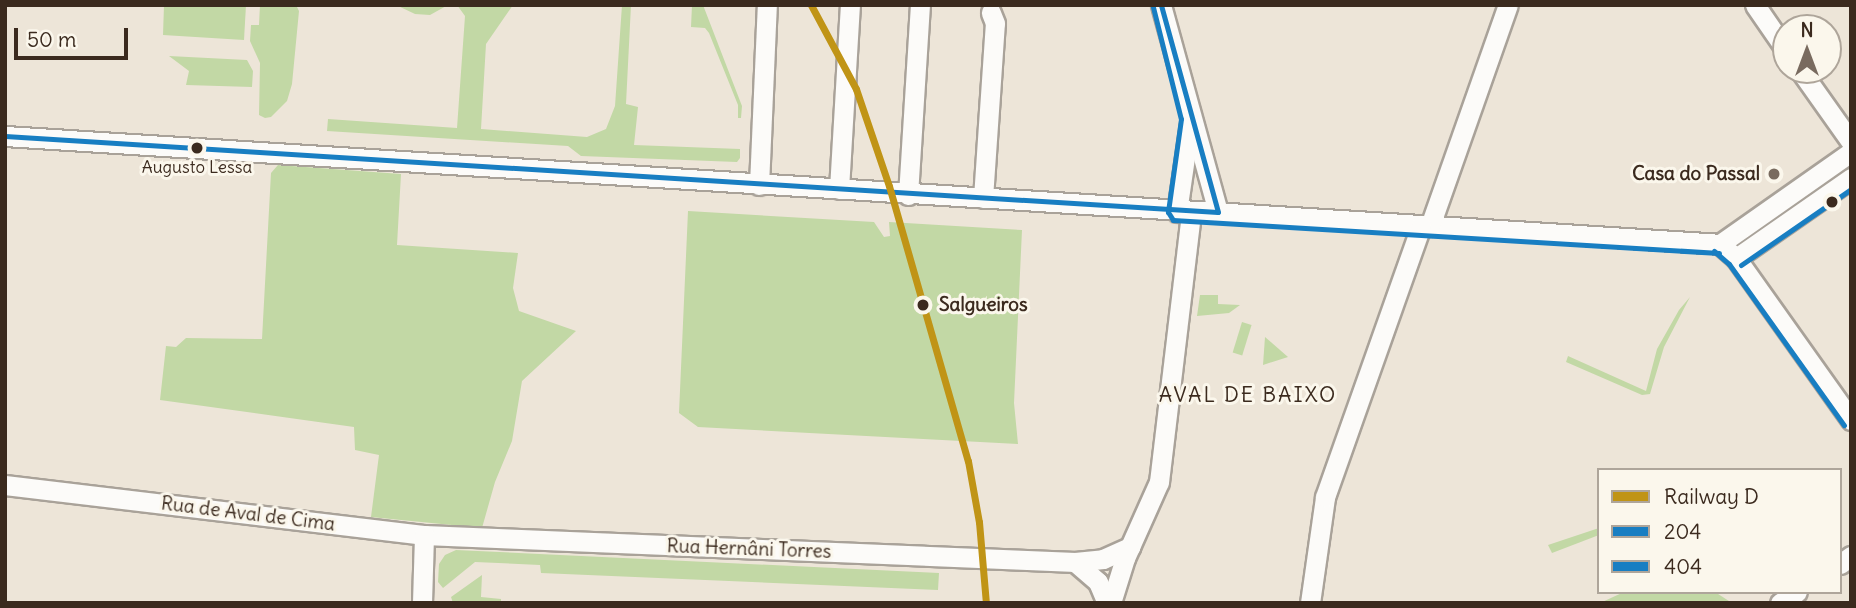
<!DOCTYPE html>
<meta charset="utf-8">
<style>
body{margin:0}
#map{position:relative;width:1856px;height:608px;overflow:hidden;background:#ede5d8;font-family:Delius,sans-serif}
div>[style]{position:absolute}
.green>*{inset:0;background:#c2d8a5;transform-origin:0 0}
.roads{filter:drop-shadow(2px 0 #a9a299) drop-shadow(-2px 0 #a9a299) drop-shadow(0 2px #a9a299) drop-shadow(0 -2px #a9a299)}
.minor>*{height:19px;margin:-9.5px;padding:0 9.5px;transform-origin:9.5px;border-radius:9.5px;background:#fcfbf9}
.bus-1>*{height:5px;margin:-2.5px;padding:0 2.5px;transform-origin:2.5px;border-radius:2.5px;background:#187ec2}
.bus-2>*{height:5px;margin:-2.5px;padding:0 2.5px;transform-origin:2.5px;border-radius:2.5px;background:#187ec2}
.rail-1>*{height:7px;margin:-3.5px;padding:0 3.5px;transform-origin:3.5px;border-radius:3.5px;background:#c09416}
.dots>*{width:19px;height:19px;translate:-50% -50%;box-sizing:border-box;border:4px solid #fbf7ec;border-radius:50%}
span{translate:-50% -50%;white-space:nowrap;text-align:center;line-height:1.15;-webkit-text-stroke:6px #fbf7ec;paint-order:stroke}
.bus-label{font-size:17px;color:#3b2a1e}
.poi-label{font-size:19px;color:#3b2a1e;font-weight:700}
.right{translate:-100% -50%;text-align:right}
.stop-label{font-size:19px;color:#3b2a1e;font-weight:700}
.left{translate:0 -50%;text-align:left}
.street-label{font-size:19px;color:#3b2a1e}
.neighbourhood-label{font-size:21px;color:#3b2a1e;letter-spacing:2px}
.frame{position:absolute;inset:0;border:7px solid #3b2a1e;pointer-events:none}
.legend{position:absolute;left:1597px;top:468px;width:245px;height:126px;box-sizing:border-box;background:#fbf7ec;border:2px solid #aea59a;margin:0;padding:9px 12px;list-style:none;font-size:21px;color:#3b2a1e}
.legend li{display:flex;align-items:center;gap:14px;height:35px}
.legend b{width:35px;border:2px solid #aea59a}
.north{position:absolute;left:1772px;top:14px;width:70px;height:70px;box-sizing:border-box;background:#fbf7ec;border:2px solid #aea59a;border-radius:50%;rotate:0deg;font-size:19px;font-weight:700;line-height:28px;text-align:center;color:#3b2a1e}
.north::after{content:'';display:block;margin:auto;width:24px;height:32px;background:#796b5f;clip-path:polygon(50% 0,100% 100%,50% 72%,0 100%)}
.scale{position:absolute;left:14px;top:28px;width:114px;height:32px;box-sizing:border-box;border:4px solid #3b2a1e;border-top:0;padding-left:9px;font-size:21px;line-height:24px;white-space:nowrap;color:#3b2a1e;-webkit-text-stroke:5px #fbf7ec;paint-order:stroke}
</style>
<div id="map">
<div class="green">
<i style="clip-path:polygon(164px 5px,246px 5px,244px 40px,163px 35px)"></i>
<i style="clip-path:polygon(260px 5px,296px 5px,299px 11px,292px 84px,287px 101px,271px 117px,265px 118px,259px 115px,260px 63px,250px 41px,251px 25px,259px 25px)"></i>
<i style="clip-path:polygon(396px 5px,448px 5px,430px 15px,415px 14px)"></i>
<i style="clip-path:polygon(457px 5px,513px 5px,486px 44px,481px 129px,587px 137px,606px 129px,615px 106px,622px 5px,631px 5px,626px 104px,638px 107px,634px 145px,740px 149px,740px 158px,737px 162px,581px 156px,568px 146px,327px 131px,328px 119px,457px 128px,465px 16px)"></i>
<i style="clip-path:polygon(692px 5px,703px 5px,742px 106px,741px 118px,738px 118px,738px 105px,709px 33px,705px 28px,691px 27px)"></i>
<i style="clip-path:polygon(169px 56px,247px 60px,253px 71px,252px 87px,186px 85px,189px 71px)"></i>
<i style="clip-path:polygon(278px 165px,401px 174px,397px 245px,518px 253px,513px 288px,519px 311px,576px 331px,522px 381px,512px 441px,495px 482px,482px 528px,371px 517px,379px 455px,355px 450px,354px 427px,160px 400px,166px 346px,176px 347px,186px 338px,262px 339px,271px 173px)"></i>
<i style="clip-path:polygon(688px 211px,874px 222px,884px 237px,890px 236px,889px 222px,1022px 230px,1014px 403px,1018px 444px,698px 427px,679px 413px)"></i>
<i style="clip-path:polygon(1200px 295px,1218px 295px,1218px 304px,1240px 305px,1229px 313px,1197px 316px)"></i>
<i style="clip-path:polygon(1690px 297px,1664px 347px,1650px 394px,1642px 395px,1566px 362px,1568px 356px,1646px 391px,1657px 349px,1679px 310px)"></i>
<i style="left:1242px;top:322px;width:10px;height:32px;rotate:17deg"></i>
<i style="clip-path:polygon(1265px 337px,1288px 357px,1263px 365px)"></i>
<i style="clip-path:polygon(1599px 528px,1599px 535px,1552px 553px,1548px 545px)"></i>
<i style="clip-path:polygon(456px 550px,939px 573px,938px 590px,541px 573px,540px 565px,475px 562px,443px 588px,438px 582px,439px 564px,445px 555px)"></i>
<i style="clip-path:polygon(482px 575px,481px 597px,501px 599px,501px 603px,453px 603px,451px 597px)"></i>
<i style="clip-path:polygon(1624px 592px,1715px 592px,1732px 603px,1600px 603px)"></i>
</div>
<div class="roads">
<div class="minor">
<i style="left:1161px;top:5px;width:215px;rotate:74.6deg"></i>
<i style="left:1755px;top:5px;width:55px;rotate:55.4deg"></i>
<i style="left:1800px;top:70px;width:88px;rotate:54.7deg"></i>
<i style="left:5px;top:136px;width:1718px;rotate:3.6deg"></i>
<i style="left:759px;top:185px;width:180px;rotate:-87.5deg"></i>
<i style="left:839px;top:189px;width:184px;rotate:-86.6deg"></i>
<i style="left:908px;top:195px;width:190px;rotate:-86.4deg"></i>
<i style="left:983px;top:198px;width:175px;rotate:-86.1deg"></i>
<i style="left:995px;top:23px;width:11px;rotate:-112deg"></i>
<i style="left:1177px;top:212px;width:90px;rotate:-81.7deg"></i>
<i style="left:1430px;top:226px;width:234px;rotate:-70.6deg"></i>
<i style="left:1720px;top:244px;width:21px;rotate:41deg"></i>
<i style="left:1736px;top:258px;width:199px;rotate:54.6deg"></i>
<i style="left:1720px;top:244px;width:160px;rotate:-35.1deg"></i>
<i style="left:1736px;top:258px;width:140px;rotate:-34.8deg"></i>
<i style="left:5px;top:485px;width:422px;rotate:6.8deg"></i>
<i style="left:424px;top:535px;width:652px;rotate:2.37deg"></i>
<i style="left:1075px;top:562px;width:28px;rotate:-6deg"></i>
<i style="left:1103px;top:559px;width:30px;rotate:-24deg"></i>
<i style="left:1075px;top:562px;width:30px;rotate:41deg"></i>
<i style="left:1098px;top:582px;width:23px;rotate:67deg"></i>
<i style="left:1840px;top:564px;width:14px;rotate:-36deg"></i>
<i style="left:422px;top:603px;width:68px;rotate:-88.3deg"></i>
<i style="left:1111px;top:603px;width:47px;rotate:-72.7deg"></i>
<i style="left:1125px;top:558px;width:83px;rotate:-65.9deg"></i>
<i style="left:1159px;top:482px;width:272px;rotate:-83.2deg"></i>
<i style="left:1310px;top:603px;width:107px;rotate:-81.9deg"></i>
<i style="left:1325px;top:497px;width:288px;rotate:-70.5deg"></i>
<i style="left:1780px;top:603px;width:20px;rotate:-33deg"></i>
</div>
</div>
<div class="bus-1">
<i style="left:5px;top:136px;width:1215px;rotate:3.59deg"></i>
<i style="left:1218px;top:212px;width:215px;rotate:-105.4deg"></i>
</div>
<div class="bus-2">
<i style="left:1153px;top:7px;width:115px;rotate:76deg"></i>
<i style="left:1181px;top:119px;width:94px;rotate:98deg"></i>
<i style="left:1168px;top:212px;width:9px;rotate:58deg"></i>
<i style="left:1173px;top:220px;width:547px;rotate:3.46deg"></i>
<i style="left:1714px;top:251px;width:20px;rotate:41deg"></i>
<i style="left:1729px;top:264px;width:198px;rotate:54.5deg"></i>
<i style="left:1741px;top:265px;width:134px;rotate:-34.6deg"></i>
</div>
<div class="rail-1">
<i style="left:811px;top:5px;width:95px;rotate:61.8deg"></i>
<i style="left:856px;top:89px;width:102px;rotate:71.2deg"></i>
<i style="left:889px;top:186px;width:286px;rotate:74deg"></i>
<i style="left:968px;top:461px;width:62px;rotate:79.8deg"></i>
<i style="left:979px;top:522px;width:81px;rotate:85.1deg"></i>
</div>
<div class="dots">
<i style="left:197px;top:148px;background:#3b2a1e"></i>
<i style="left:1774px;top:174px;background:#796b5f"></i>
<i style="left:1832px;top:202px;background:#3b2a1e"></i>
<i style="left:923px;top:305px;background:#3b2a1e"></i>
</div>
<div class="bus-label">
<span style="left:197px;top:168px">Augusto Lessa</span>
</div>
<div class="poi-label">
<span class="right" style="left:1760px;top:174px">Casa do Passal</span>
</div>
<div class="stop-label">
<span class="left" style="left:939px;top:305px">Salgueiros</span>
</div>
<div class="street-label">
<span style="left:248px;top:514px;rotate:7deg">Rua de Aval de Cima</span>
<span style="left:749px;top:549px;rotate:2deg">Rua Hernâni Torres</span>
</div>
<div class="neighbourhood-label">
<span style="left:1248px;top:395px">AVAL DE BAIXO</span>
</div>
<div class="frame"></div>
<ul class="legend">
<li><b style="height:9px;background:#c09416"></b>Railway D</li>
<li><b style="height:9px;background:#187ec2"></b>204</li>
<li><b style="height:9px;background:#187ec2"></b>404</li>
</ul>
<div class="north">N</div>
<div class="scale">50 m</div>
</div>
